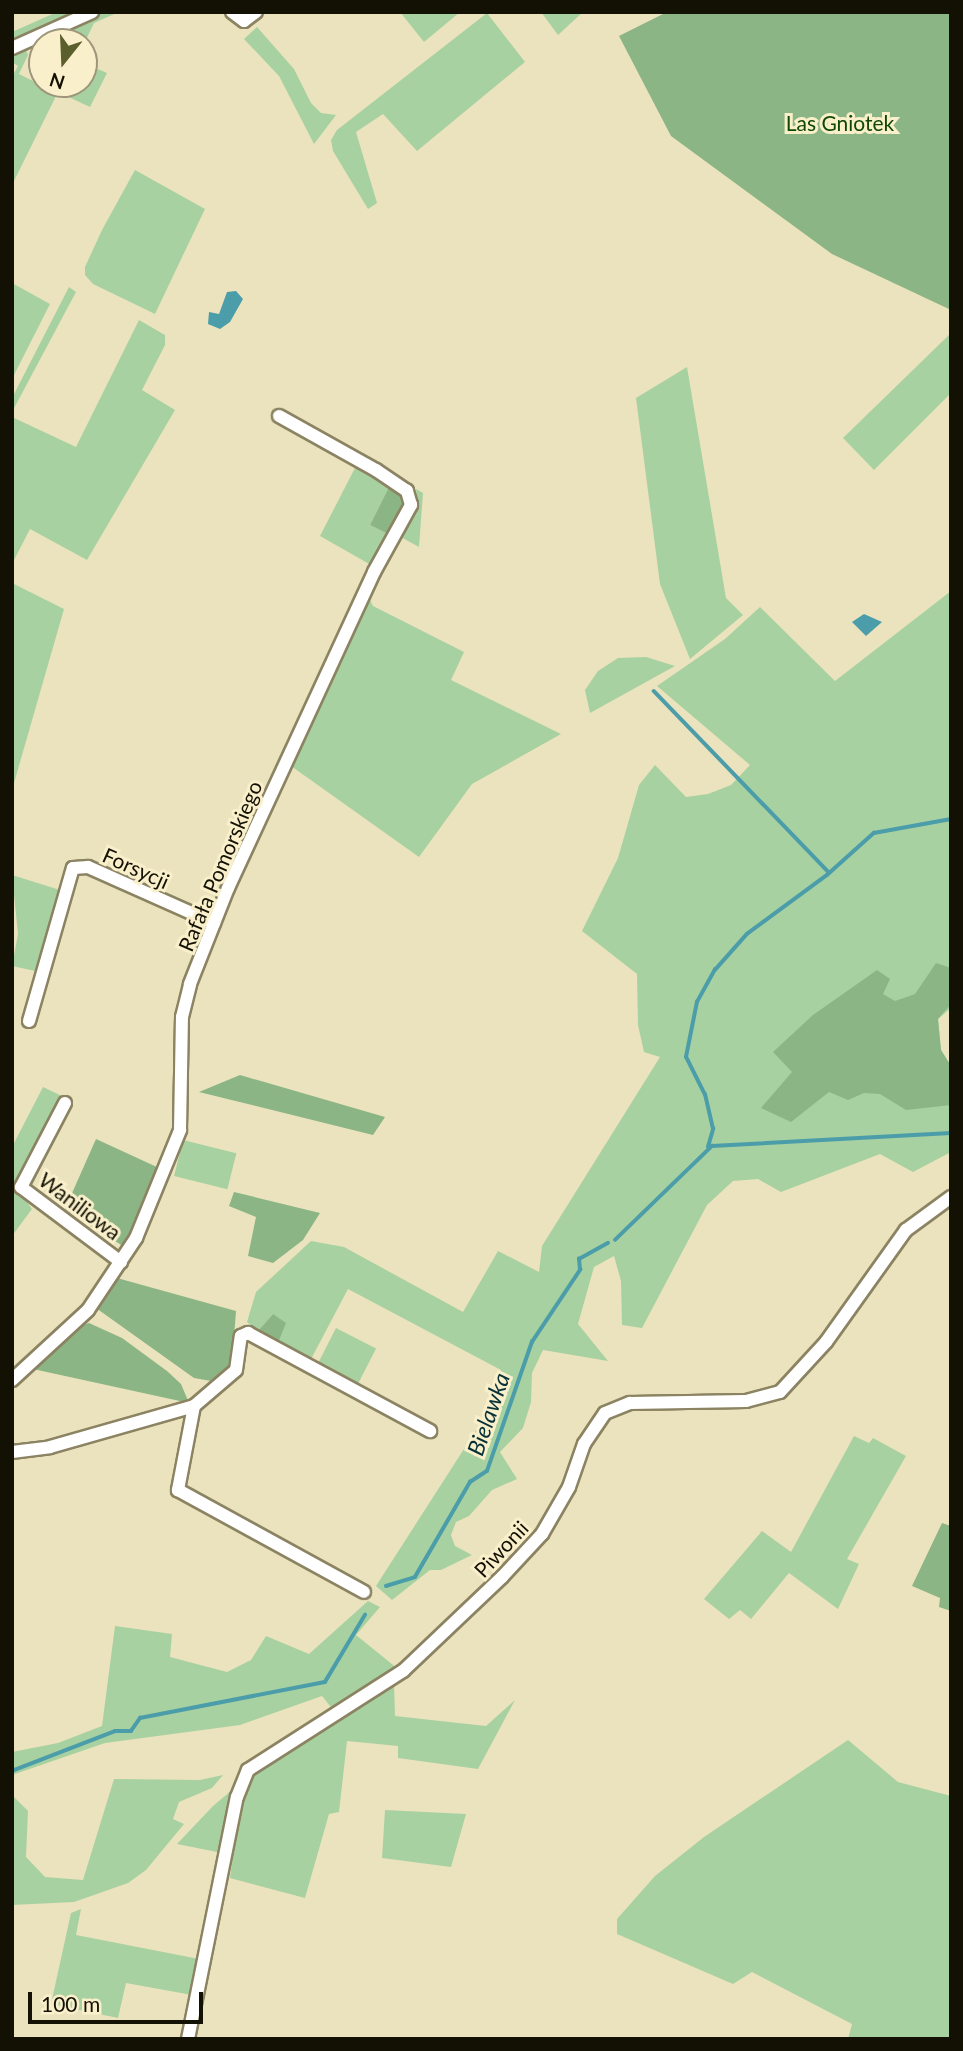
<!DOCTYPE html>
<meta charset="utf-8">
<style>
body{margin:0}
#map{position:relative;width:963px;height:2051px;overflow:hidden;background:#ebe3be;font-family:Lato,sans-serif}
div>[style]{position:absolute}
.green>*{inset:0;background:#a8d1a1;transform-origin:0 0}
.forest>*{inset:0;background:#8bb584}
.water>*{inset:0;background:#4b9da9}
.stream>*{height:3.5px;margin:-1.75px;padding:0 1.75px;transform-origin:1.75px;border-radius:1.75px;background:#4b9da9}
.roads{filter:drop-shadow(2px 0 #8b8362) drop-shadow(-2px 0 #8b8362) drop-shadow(0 2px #8b8362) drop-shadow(0 -2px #8b8362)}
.minor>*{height:12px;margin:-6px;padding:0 6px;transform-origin:6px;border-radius:6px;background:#fff}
span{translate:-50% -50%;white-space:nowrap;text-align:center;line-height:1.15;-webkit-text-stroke:6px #f9f0cb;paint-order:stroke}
.park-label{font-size:21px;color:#0f4804}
.street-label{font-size:21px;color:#131004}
.water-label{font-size:23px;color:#083137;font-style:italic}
.frame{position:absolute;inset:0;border:14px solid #131004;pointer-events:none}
.north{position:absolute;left:28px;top:28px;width:70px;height:70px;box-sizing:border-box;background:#f9f0cb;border:2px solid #9d967b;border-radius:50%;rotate:198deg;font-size:19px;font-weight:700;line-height:28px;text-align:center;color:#131004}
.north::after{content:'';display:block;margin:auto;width:24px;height:32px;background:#5a5f2d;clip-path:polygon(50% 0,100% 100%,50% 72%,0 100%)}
.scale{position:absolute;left:28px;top:1992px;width:175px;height:32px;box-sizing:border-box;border:4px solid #131004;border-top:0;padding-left:9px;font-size:21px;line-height:24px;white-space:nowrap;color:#131004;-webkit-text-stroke:5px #f9f0cb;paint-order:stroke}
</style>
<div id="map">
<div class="green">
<i style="clip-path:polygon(57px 12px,79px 12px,12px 42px,12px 32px)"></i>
<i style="clip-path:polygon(104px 12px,119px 12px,94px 23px,84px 44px,42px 42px,42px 84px,84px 84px,84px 63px,107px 73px,90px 107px,58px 92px,12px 185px,12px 77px,18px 66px,12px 62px,12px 54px,25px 47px,28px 55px,19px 74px,35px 82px,42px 69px,33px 62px,40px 42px)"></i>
<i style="clip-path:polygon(400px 12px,460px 12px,424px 42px)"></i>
<i style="clip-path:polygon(541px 12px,583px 12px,558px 35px)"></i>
<i style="clip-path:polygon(487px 13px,525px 62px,417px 151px,383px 114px,356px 132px,377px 203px,368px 209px,333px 151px,331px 140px,337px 130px)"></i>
<i style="clip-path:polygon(257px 27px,294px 69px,311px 103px,321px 113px,336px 115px,314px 144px,279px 76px,244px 39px)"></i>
<i style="clip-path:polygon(135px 170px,205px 209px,155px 314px,93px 284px,85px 275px,85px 267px,102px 230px)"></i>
<i style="clip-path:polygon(12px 283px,50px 304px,12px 379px)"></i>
<i style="clip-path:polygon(69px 287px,76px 292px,12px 412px,12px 398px)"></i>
<i style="clip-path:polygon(139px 320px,165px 335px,165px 345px,142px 390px,175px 410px,87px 560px,30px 529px,12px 564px,12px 417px,76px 447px)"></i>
<i style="clip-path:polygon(951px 333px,951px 393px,874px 470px,843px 438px)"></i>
<i style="clip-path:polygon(687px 367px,726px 598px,743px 615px,690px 659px,660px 584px,636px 398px)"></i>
<i style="clip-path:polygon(356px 466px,390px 485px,370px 525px,388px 534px,371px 565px,320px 536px)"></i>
<i style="clip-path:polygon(416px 489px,423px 493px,419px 547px,399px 536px,417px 500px)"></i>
<i style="clip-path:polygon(14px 584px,64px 609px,12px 790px,12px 587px)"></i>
<i style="clip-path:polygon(951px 591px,951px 1008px,938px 1019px,941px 1050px,951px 1066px,951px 1152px,913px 1172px,880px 1154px,781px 1192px,758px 1179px,733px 1181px,707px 1205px,642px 1328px,622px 1325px,621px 1281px,614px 1256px,594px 1267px,578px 1324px,608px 1361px,543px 1350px,532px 1373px,531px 1402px,523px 1428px,500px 1452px,517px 1479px,492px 1490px,469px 1516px,456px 1522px,451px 1535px,455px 1546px,472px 1555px,441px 1570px,430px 1570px,392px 1600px,376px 1586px,489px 1410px,501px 1370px,348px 1289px,310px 1361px,277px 1345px,273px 1314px,258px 1331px,247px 1322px,256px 1292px,311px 1241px,344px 1247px,463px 1312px,498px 1251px,539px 1272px,542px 1246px,660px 1057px,644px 1052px,638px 1025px,637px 974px,582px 931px,618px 858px,639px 785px,655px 765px,686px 797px,708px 794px,731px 785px,750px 765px,657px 686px,725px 639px,760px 607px,835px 681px)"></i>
<i style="clip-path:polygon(368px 596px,373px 606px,464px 652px,451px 680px,561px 734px,472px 784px,419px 857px,291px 766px)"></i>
<i style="clip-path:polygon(646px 657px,675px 666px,590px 713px,585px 690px,598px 671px,618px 658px)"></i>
<i style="clip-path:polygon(12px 875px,60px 890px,40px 972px,12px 966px,18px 934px)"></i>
<i style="clip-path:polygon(43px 1087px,64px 1097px,15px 1186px,32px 1209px,12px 1236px,12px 1147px)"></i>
<i style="left:183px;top:1140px;width:55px;height:37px;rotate:14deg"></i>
<i style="left:336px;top:1328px;width:45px;height:42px;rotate:27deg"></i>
<i style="clip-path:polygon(854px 1436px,869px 1443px,873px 1438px,906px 1456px,847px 1559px,859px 1564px,838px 1609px,789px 1573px,751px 1619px,740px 1610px,729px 1619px,704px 1599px,762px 1531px,791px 1552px)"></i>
<i style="clip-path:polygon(368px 1601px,380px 1607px,356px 1635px,398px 1669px,334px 1711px,322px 1696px,240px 1725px,105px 1743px,12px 1775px,12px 1752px,58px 1743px,102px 1726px,115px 1626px,172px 1634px,170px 1657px,227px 1672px,251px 1660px,266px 1636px,309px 1654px)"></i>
<i style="clip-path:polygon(394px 1683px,395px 1716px,486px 1726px,515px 1700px,478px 1769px,398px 1758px,398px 1746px,347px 1741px,339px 1812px,329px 1814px,305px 1898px,230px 1878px,239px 1811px,253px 1774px)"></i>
<i style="clip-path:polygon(848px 1740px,898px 1782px,951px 1796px,951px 2039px,848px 2039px,852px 2024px,752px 1972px,733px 1984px,617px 1934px,617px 1919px,655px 1876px,704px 1837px)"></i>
<i style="clip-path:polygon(223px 1775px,212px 1788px,179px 1802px,173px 1819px,184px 1824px,146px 1870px,128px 1883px,74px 1902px,12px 1905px,12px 1795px,28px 1811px,26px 1857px,45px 1877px,83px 1880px,114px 1779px,200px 1780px)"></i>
<i style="clip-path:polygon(232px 1790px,222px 1853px,177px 1844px,213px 1806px)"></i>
<i style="clip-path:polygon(385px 1810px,466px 1814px,451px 1867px,382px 1858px)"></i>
<i style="clip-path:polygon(81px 1909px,76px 1935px,199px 1959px,192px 1995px,126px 1983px,118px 2018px,51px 2004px,71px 1913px)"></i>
</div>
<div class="forest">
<i style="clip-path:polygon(667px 12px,951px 12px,951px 310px,832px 254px,671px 136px,619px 36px)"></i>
<i style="clip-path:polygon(390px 485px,406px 496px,406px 504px,388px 534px,370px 525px)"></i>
<i style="clip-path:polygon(936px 963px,951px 968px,951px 1004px,938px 1019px,941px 1050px,951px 1066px,951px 1105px,906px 1110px,880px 1094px,864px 1093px,848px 1100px,829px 1092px,791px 1122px,761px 1108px,792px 1072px,773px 1052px,813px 1015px,877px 970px,890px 979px,883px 994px,895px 1001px,915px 994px)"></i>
<i style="clip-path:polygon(240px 1075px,385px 1117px,373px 1135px,199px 1092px)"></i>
<i style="clip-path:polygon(96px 1139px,159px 1168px,126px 1248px,65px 1209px)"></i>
<i style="clip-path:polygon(234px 1192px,320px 1213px,303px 1240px,273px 1263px,248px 1256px,256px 1217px,229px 1206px)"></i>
<i style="clip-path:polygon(117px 1278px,236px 1311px,232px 1364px,225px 1376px,217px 1382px,194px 1378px,96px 1308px)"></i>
<i style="clip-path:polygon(273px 1314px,286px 1323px,277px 1345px,258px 1331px)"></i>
<i style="clip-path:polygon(89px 1323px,122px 1338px,167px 1371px,181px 1384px,189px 1403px,33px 1369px,80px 1326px)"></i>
<i style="clip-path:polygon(942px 1523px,951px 1526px,951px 1611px,939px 1607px,940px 1598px,912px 1586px)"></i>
</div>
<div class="water">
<i style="clip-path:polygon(236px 291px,243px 299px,230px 322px,220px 329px,208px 324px,209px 312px,219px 314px,227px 292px)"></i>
<i style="clip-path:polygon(864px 614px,882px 622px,866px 636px,852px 622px)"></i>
</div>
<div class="stream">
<i style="left:654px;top:691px;width:252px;rotate:46deg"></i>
<i style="left:708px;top:1147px;width:19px;rotate:-74deg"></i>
<i style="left:713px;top:1129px;width:35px;rotate:-103deg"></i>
<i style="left:705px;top:1095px;width:42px;rotate:-116.6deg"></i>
<i style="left:686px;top:1057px;width:56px;rotate:-78.7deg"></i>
<i style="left:697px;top:1002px;width:37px;rotate:-61deg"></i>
<i style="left:715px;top:970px;width:48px;rotate:-48.4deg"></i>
<i style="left:747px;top:934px;width:99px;rotate:-36.4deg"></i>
<i style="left:827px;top:875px;width:63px;rotate:-41.8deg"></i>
<i style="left:874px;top:833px;width:78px;rotate:-10.3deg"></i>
<i style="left:615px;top:1240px;width:135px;rotate:-44.1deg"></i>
<i style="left:712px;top:1146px;width:239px;rotate:-3.1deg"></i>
<i style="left:386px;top:1586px;width:30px;rotate:-17deg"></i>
<i style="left:415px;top:1577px;width:110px;rotate:-59.9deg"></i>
<i style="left:470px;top:1482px;width:20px;rotate:-33deg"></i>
<i style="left:487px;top:1471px;width:137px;rotate:-70.8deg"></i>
<i style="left:532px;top:1342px;width:87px;rotate:-56.3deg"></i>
<i style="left:580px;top:1270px;width:11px;rotate:-95deg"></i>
<i style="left:579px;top:1259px;width:33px;rotate:-29deg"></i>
<i style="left:12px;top:1771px;width:110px;rotate:-21.2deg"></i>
<i style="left:115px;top:1731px;width:16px"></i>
<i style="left:131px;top:1731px;width:16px;rotate:-55deg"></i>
<i style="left:140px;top:1718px;width:188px;rotate:-11deg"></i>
<i style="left:325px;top:1682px;width:78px;rotate:-59.2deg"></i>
</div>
<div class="roads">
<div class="minor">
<i style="left:232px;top:12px;width:15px;rotate:37deg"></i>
<i style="left:244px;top:21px;width:15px;rotate:-37deg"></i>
<i style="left:12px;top:48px;width:88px;rotate:-24.2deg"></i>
<i style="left:29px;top:1021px;width:159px;rotate:-74deg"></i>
<i style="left:73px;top:868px;width:15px;rotate:-4deg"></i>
<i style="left:88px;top:867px;width:138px;rotate:24deg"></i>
<i style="left:65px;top:1103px;width:95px;rotate:117.6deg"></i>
<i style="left:21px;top:1187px;width:125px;rotate:36.9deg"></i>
<i style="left:12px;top:1380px;width:103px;rotate:-42.6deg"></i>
<i style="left:88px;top:1310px;width:87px;rotate:-56.3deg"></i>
<i style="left:136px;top:1238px;width:117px;rotate:-67.8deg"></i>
<i style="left:180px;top:1130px;width:113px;rotate:-89deg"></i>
<i style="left:182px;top:1017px;width:34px;rotate:-76deg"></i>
<i style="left:190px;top:984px;width:103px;rotate:-68.4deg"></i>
<i style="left:228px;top:888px;width:348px;rotate:-65.2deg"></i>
<i style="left:374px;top:572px;width:77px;rotate:-61.1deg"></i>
<i style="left:411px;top:505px;width:15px;rotate:-106deg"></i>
<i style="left:407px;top:491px;width:37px;rotate:-146deg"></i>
<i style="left:376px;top:470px;width:111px;rotate:-150.9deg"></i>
<i style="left:194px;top:1406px;width:86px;rotate:100.8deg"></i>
<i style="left:178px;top:1490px;width:212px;rotate:28.7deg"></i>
<i style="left:12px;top:1452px;width:38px;rotate:-7deg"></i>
<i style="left:50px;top:1447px;width:150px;rotate:-15.9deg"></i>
<i style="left:194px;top:1406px;width:55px;rotate:-40.6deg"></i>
<i style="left:236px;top:1370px;width:34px;rotate:-82deg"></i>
<i style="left:241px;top:1336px;width:8px;rotate:-23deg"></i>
<i style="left:248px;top:1333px;width:207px;rotate:28.3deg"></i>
<i style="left:188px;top:2039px;width:247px;rotate:-78.6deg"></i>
<i style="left:237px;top:1797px;width:29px;rotate:-68deg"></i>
<i style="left:248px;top:1770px;width:184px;rotate:-32.6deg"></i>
<i style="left:403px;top:1671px;width:137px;rotate:-43.5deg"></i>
<i style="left:502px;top:1577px;width:59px;rotate:-47.1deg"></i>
<i style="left:542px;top:1534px;width:54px;rotate:-60.1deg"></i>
<i style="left:569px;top:1487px;width:46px;rotate:-70.8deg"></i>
<i style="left:584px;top:1444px;width:37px;rotate:-56deg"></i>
<i style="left:605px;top:1413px;width:27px;rotate:-22deg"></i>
<i style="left:630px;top:1403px;width:116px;rotate:-1deg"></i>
<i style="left:746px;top:1401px;width:35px;rotate:-15deg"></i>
<i style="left:780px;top:1392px;width:68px;rotate:-47.4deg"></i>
<i style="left:826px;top:1342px;width:138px;rotate:-54.5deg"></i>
<i style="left:906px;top:1230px;width:56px;rotate:-36.3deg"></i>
</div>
</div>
<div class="park-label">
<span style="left:840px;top:123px">Las Gniotek</span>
</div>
<div class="street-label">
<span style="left:220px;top:866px;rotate:-67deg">Rafała Pomorskiego</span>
<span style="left:136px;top:868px;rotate:24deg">Forsycji</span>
<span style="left:80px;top:1206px;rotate:37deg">Waniliowa</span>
<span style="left:501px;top:1549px;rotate:-47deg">Piwonii</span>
</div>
<div class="water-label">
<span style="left:488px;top:1414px;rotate:-71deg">Bielawka</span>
</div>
<div class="frame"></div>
<div class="north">N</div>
<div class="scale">100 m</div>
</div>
